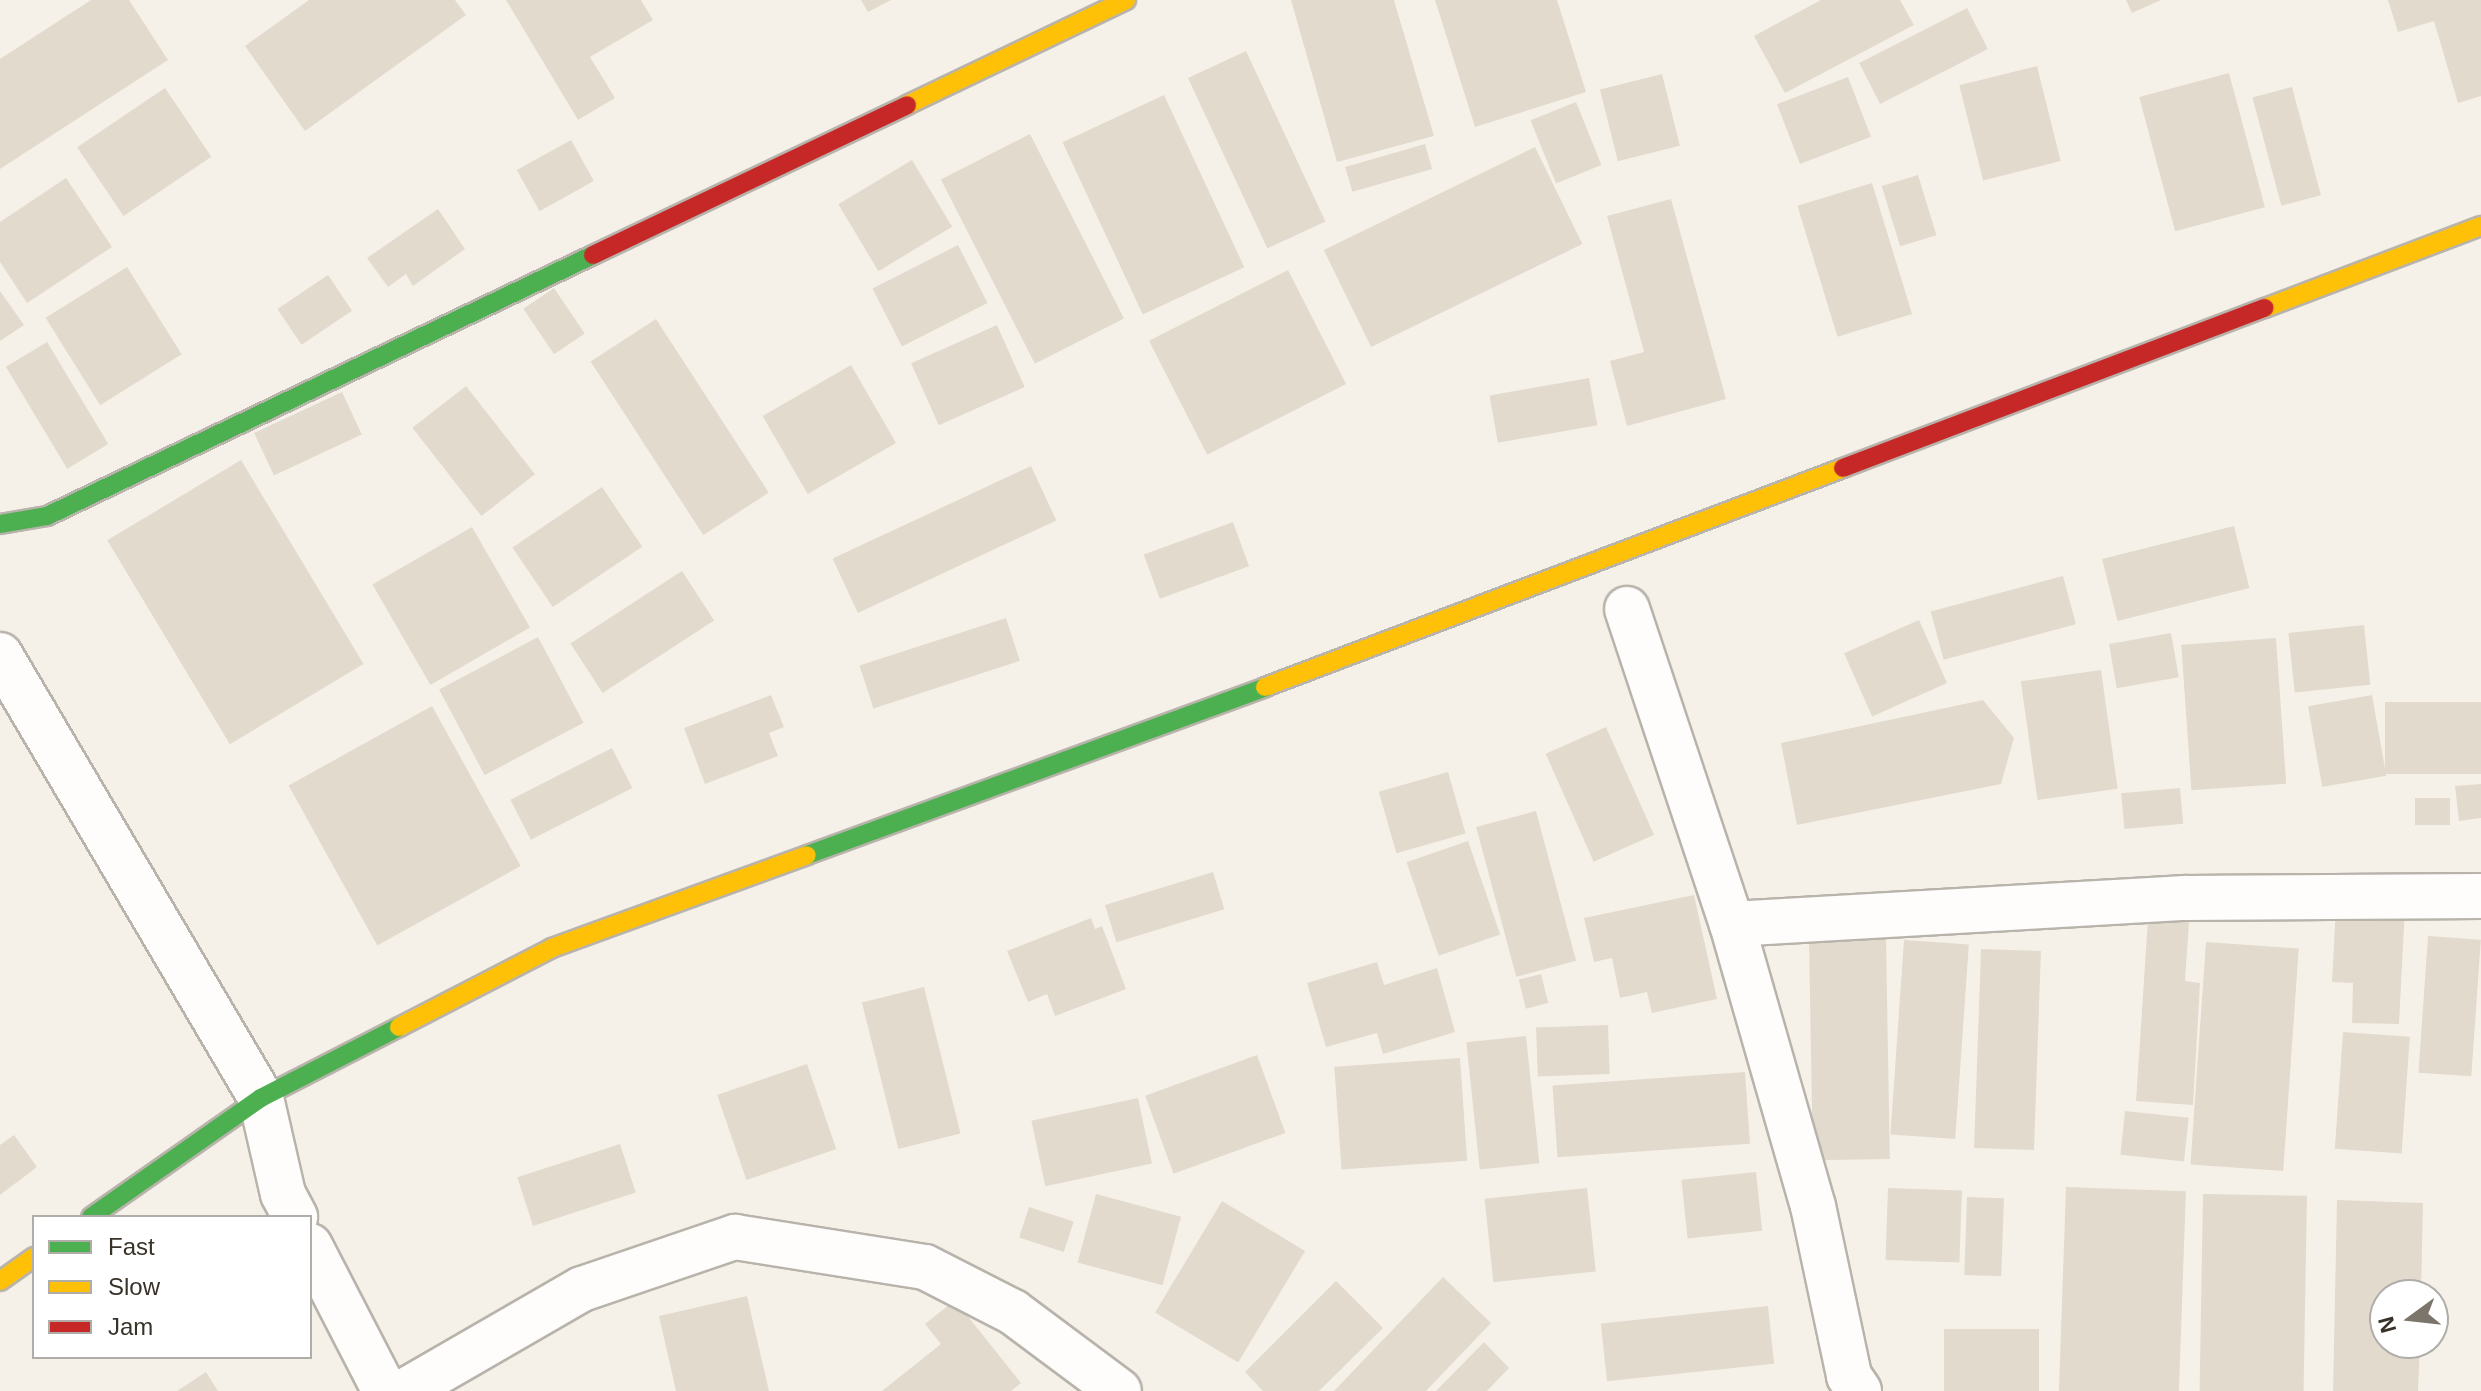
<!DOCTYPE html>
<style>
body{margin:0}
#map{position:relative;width:2481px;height:1391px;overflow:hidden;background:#f6f1e8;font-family:Arial,sans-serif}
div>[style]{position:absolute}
.building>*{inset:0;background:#e3dace;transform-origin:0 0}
.roads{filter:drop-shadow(2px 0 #b8b3ab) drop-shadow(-2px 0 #b8b3ab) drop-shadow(0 2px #b8b3ab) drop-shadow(0 -2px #b8b3ab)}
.street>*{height:44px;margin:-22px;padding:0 22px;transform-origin:22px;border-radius:22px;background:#fefdfc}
.fast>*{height:18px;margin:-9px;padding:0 9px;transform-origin:9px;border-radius:9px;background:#4caf50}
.slow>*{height:18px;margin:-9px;padding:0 9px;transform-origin:9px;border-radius:9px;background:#ffc107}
.jam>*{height:18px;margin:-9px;padding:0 9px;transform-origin:9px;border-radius:9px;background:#c62828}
span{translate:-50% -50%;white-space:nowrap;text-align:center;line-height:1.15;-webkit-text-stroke:6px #fff;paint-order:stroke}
.legend{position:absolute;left:32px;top:1215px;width:280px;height:144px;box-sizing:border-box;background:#fff;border:2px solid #b0ada9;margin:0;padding:10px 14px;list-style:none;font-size:24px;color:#393228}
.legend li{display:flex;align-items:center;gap:16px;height:40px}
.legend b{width:40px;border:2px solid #b0ada9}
.north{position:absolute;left:2369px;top:1279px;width:80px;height:80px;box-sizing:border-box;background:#fff;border:2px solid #b0ada9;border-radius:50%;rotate:255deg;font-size:22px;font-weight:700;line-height:32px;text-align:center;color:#393228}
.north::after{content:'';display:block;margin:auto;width:28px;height:36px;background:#7b756b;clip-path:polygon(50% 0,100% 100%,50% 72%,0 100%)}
</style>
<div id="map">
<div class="building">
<i style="clip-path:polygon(91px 0,129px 0,168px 60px,0 169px,0 59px)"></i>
<i style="clip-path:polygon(309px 0,455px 0,466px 15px,305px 131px,245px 46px)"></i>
<i style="clip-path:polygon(506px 0,641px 0,653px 20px,590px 57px,615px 98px,578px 120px)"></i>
<i style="clip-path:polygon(861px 0,891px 0,868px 12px)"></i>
<i style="clip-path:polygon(1291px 0,1394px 0,1434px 136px,1337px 162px)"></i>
<i style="clip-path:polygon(1435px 0,1557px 0,1586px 92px,1475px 127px)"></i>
<i style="clip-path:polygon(1821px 0,1900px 0,1914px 25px,1785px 93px,1754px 36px)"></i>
<i style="clip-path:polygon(2126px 0,2161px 0,2132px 13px)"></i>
<i style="clip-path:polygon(2388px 0,2481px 0,2481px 96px,2458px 103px,2434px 21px,2398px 32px)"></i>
<i style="left:1967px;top:8px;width:46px;height:121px;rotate:63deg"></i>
<i style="left:1246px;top:51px;width:188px;height:64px;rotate:65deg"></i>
<i style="left:2037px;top:66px;width:98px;height:80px;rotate:76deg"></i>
<i style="left:2229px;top:73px;width:139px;height:93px;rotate:75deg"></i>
<i style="left:1662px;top:74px;width:74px;height:64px;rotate:76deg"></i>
<i style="left:1848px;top:77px;width:64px;height:76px;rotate:69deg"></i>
<i style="left:2292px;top:87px;width:112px;height:41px;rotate:75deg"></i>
<i style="left:165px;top:88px;width:83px;height:106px;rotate:56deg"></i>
<i style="left:1164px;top:95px;width:190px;height:112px;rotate:65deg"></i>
<i style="left:1576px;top:102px;width:68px;height:49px;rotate:68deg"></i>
<i style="left:1030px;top:134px;width:207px;height:100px;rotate:63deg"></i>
<i style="left:571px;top:140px;width:47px;height:62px;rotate:61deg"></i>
<i style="left:1425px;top:144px;width:26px;height:83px;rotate:74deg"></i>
<i style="left:1535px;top:147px;width:108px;height:235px;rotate:64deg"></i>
<i style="left:912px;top:160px;width:78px;height:86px;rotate:59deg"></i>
<i style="left:1918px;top:175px;width:63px;height:38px;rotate:73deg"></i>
<i style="clip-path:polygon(66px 178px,112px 247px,27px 303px,0 262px,0 222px)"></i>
<i style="left:1872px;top:183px;width:137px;height:78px;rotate:73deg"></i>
<i style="clip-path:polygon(1671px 199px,1726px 399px,1627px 426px,1610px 361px,1644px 352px,1607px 216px)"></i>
<i style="clip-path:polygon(438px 209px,465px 249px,413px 286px,406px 274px,388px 287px,367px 258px)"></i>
<i style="left:958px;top:245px;width:65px;height:96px;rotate:63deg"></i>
<i style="left:127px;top:267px;width:103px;height:96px;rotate:58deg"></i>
<i style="left:1288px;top:270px;width:128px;height:156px;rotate:63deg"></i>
<i style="left:328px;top:275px;width:43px;height:61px;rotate:56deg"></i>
<i style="left:554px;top:288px;width:55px;height:37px;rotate:56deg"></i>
<i style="clip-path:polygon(0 291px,24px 325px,0 341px)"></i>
<i style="left:656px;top:319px;width:207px;height:78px;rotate:57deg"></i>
<i style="left:997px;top:325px;width:68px;height:94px;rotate:66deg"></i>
<i style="left:47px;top:342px;width:119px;height:48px;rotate:59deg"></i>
<i style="left:851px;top:365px;width:90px;height:102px;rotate:60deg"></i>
<i style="left:1589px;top:378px;width:48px;height:101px;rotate:80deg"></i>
<i style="left:466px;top:386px;width:112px;height:68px;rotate:52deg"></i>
<i style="left:342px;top:392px;width:47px;height:97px;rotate:65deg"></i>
<i style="left:241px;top:460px;width:238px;height:156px;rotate:59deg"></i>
<i style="left:1031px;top:466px;width:60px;height:219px;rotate:65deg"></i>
<i style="left:602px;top:487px;width:72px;height:108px;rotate:56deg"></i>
<i style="left:1233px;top:522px;width:47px;height:95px;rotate:70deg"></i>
<i style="left:2234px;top:526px;width:64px;height:136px;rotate:76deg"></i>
<i style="left:472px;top:527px;width:116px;height:115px;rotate:60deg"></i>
<i style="left:682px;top:571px;width:59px;height:133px;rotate:57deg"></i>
<i style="left:2063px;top:576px;width:50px;height:137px;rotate:75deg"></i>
<i style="left:1006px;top:618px;width:45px;height:154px;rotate:72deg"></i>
<i style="left:1919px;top:620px;width:69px;height:82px;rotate:66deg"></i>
<i style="left:2364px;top:625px;width:60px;height:76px;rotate:84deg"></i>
<i style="left:2171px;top:633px;width:45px;height:63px;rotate:80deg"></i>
<i style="left:538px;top:637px;width:97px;height:112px;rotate:62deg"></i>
<i style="left:2276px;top:638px;width:146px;height:95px;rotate:86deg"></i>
<i style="left:2101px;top:670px;width:120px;height:81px;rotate:82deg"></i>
<i style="clip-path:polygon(771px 695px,784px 727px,769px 733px,778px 756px,705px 784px,684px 728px)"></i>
<i style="left:2372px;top:695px;width:82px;height:65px;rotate:80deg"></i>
<i style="clip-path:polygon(1983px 700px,2014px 738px,2001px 784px,1797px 825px,1781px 743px)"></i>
<i style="left:2481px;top:702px;width:72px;height:96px;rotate:90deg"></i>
<i style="left:432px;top:706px;width:183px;height:164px;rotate:61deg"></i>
<i style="left:1606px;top:727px;width:118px;height:66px;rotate:66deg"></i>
<i style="left:612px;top:748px;width:45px;height:114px;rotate:63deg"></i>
<i style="left:1448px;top:772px;width:64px;height:72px;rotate:74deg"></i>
<i style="clip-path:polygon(2481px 784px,2481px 818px,2459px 821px,2455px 786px)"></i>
<i style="left:2180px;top:788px;width:36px;height:59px;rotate:85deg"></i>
<i style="left:2450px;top:798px;width:27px;height:35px;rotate:90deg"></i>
<i style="left:1536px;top:811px;width:155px;height:62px;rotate:75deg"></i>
<i style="left:1468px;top:841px;width:99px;height:65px;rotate:71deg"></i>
<i style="left:1213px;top:872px;width:39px;height:113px;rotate:73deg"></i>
<i style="clip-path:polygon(1694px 895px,1717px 999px,1652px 1013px,1647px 992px,1620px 998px,1612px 958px,1594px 962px,1584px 918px)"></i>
<i style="clip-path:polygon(2336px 905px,2405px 908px,2399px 1024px,2352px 1023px,2353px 983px,2332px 982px)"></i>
<i style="clip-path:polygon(1091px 918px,1095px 929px,1102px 926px,1126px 989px,1055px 1016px,1047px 994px,1028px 1002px,1007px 951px)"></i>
<i style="clip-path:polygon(2148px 919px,2189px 922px,2185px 981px,2200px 983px,2193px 1105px,2136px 1101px)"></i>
<i style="left:2428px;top:936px;width:53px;height:137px;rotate:4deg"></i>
<i style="left:1886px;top:938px;width:221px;height:77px;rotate:89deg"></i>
<i style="left:1904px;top:940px;width:65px;height:195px;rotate:4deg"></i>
<i style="left:2206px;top:942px;width:93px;height:223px;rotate:4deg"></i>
<i style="left:1981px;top:949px;width:60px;height:199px;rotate:2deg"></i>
<i style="clip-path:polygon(1377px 962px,1384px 985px,1437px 968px,1455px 1032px,1383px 1054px,1377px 1033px,1326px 1047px,1307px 983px)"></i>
<i style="left:1541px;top:974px;width:30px;height:23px;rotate:76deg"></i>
<i style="left:924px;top:987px;width:151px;height:64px;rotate:76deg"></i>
<i style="left:1608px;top:1025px;width:49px;height:72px;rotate:88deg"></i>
<i style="left:2343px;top:1032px;width:67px;height:117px;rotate:4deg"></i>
<i style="left:1526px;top:1036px;width:128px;height:60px;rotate:84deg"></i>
<i style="left:1257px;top:1055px;width:83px;height:119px;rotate:70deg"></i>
<i style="left:1460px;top:1058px;width:103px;height:126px;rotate:86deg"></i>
<i style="left:807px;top:1064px;width:90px;height:95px;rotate:71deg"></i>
<i style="left:1745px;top:1072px;width:72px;height:193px;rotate:86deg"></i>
<i style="left:1138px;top:1098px;width:67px;height:109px;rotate:78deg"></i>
<i style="left:2125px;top:1111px;width:64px;height:44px;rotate:6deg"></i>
<i style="clip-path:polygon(14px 1135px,37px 1167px,0 1195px,0 1145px)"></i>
<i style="left:620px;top:1144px;width:51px;height:108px;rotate:72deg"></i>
<i style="left:1756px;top:1172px;width:59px;height:75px;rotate:84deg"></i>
<i style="left:2066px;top:1187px;width:120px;height:204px;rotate:2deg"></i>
<i style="left:1587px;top:1188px;width:84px;height:103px;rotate:84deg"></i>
<i style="left:1888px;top:1188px;width:74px;height:72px;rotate:2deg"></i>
<i style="left:1096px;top:1194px;width:88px;height:71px;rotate:15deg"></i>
<i style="left:2203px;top:1194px;width:104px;height:197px;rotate:1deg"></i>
<i style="left:1967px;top:1197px;width:37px;height:78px;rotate:2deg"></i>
<i style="clip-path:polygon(2337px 1200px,2423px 1203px,2421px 1295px,2385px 1295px,2385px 1343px,2420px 1343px,2418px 1391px,2333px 1391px)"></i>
<i style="left:1222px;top:1201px;width:97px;height:130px;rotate:31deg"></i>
<i style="left:1029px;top:1207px;width:47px;height:32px;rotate:18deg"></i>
<i style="clip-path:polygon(1443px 1277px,1491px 1323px,1426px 1391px,1334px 1391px)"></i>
<i style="clip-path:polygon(1336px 1281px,1383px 1328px,1319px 1391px,1263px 1391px,1245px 1372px)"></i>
<i style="clip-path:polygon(747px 1296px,769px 1391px,676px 1391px,659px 1316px)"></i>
<i style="clip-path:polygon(955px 1300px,1021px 1383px,1011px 1391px,882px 1391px,941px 1344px,925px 1324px)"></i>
<i style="left:1768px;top:1306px;width:58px;height:168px;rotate:84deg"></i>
<i style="left:1944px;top:1329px;width:95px;height:62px"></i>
<i style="clip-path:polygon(1484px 1342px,1509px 1368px,1487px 1391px,1436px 1391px)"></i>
<i style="clip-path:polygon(206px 1372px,218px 1391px,177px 1391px)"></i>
</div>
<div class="roads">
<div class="street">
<i style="left:1627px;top:609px;width:332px;rotate:71.6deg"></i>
<i style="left:1732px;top:924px;width:293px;rotate:74deg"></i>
<i style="left:1813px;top:1206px;width:174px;rotate:78deg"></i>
<i style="left:1849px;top:1376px;width:18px;rotate:56deg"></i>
<i style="left:0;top:655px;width:514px;rotate:59.49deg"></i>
<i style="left:261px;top:1098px;width:98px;rotate:77.1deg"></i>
<i style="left:283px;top:1194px;width:26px;rotate:62deg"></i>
<i style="left:1732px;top:924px;width:454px;rotate:-3.3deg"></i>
<i style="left:2185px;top:898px;width:296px;rotate:-0.4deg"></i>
<i style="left:310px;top:1246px;width:163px;rotate:62.7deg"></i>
<i style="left:405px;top:1391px;width:204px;rotate:-30deg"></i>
<i style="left:582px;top:1289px;width:162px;rotate:-18.8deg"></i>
<i style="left:735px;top:1237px;width:192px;rotate:9deg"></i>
<i style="left:925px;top:1267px;width:99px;rotate:27.1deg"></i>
<i style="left:1013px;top:1312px;width:132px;rotate:36.7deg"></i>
</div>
<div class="fast">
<i style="left:0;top:524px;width:48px;rotate:-9.7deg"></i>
<i style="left:47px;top:516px;width:605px;rotate:-25.55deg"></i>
<i style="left:807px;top:855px;width:488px;rotate:-20.1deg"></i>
<i style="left:91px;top:1217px;width:208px;rotate:-35deg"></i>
<i style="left:261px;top:1098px;width:155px;rotate:-27.2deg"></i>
</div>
<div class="slow">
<i style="left:907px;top:105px;width:243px;rotate:-25.6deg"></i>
<i style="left:2265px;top:308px;width:231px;rotate:-20.8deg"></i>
<i style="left:1265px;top:687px;width:618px;rotate:-20.75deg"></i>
<i style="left:399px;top:1027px;width:172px;rotate:-27.3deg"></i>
<i style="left:552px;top:948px;width:271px;rotate:-20deg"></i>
<i style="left:0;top:1281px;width:42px;rotate:-35.2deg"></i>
</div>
<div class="jam">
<i style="left:593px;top:255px;width:348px;rotate:-25.5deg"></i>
<i style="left:1843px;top:468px;width:451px;rotate:-20.8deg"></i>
</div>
</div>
<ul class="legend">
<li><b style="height:10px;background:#4caf50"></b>Fast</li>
<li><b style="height:10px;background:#ffc107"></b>Slow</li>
<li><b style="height:10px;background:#c62828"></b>Jam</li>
</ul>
<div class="north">N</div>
</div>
